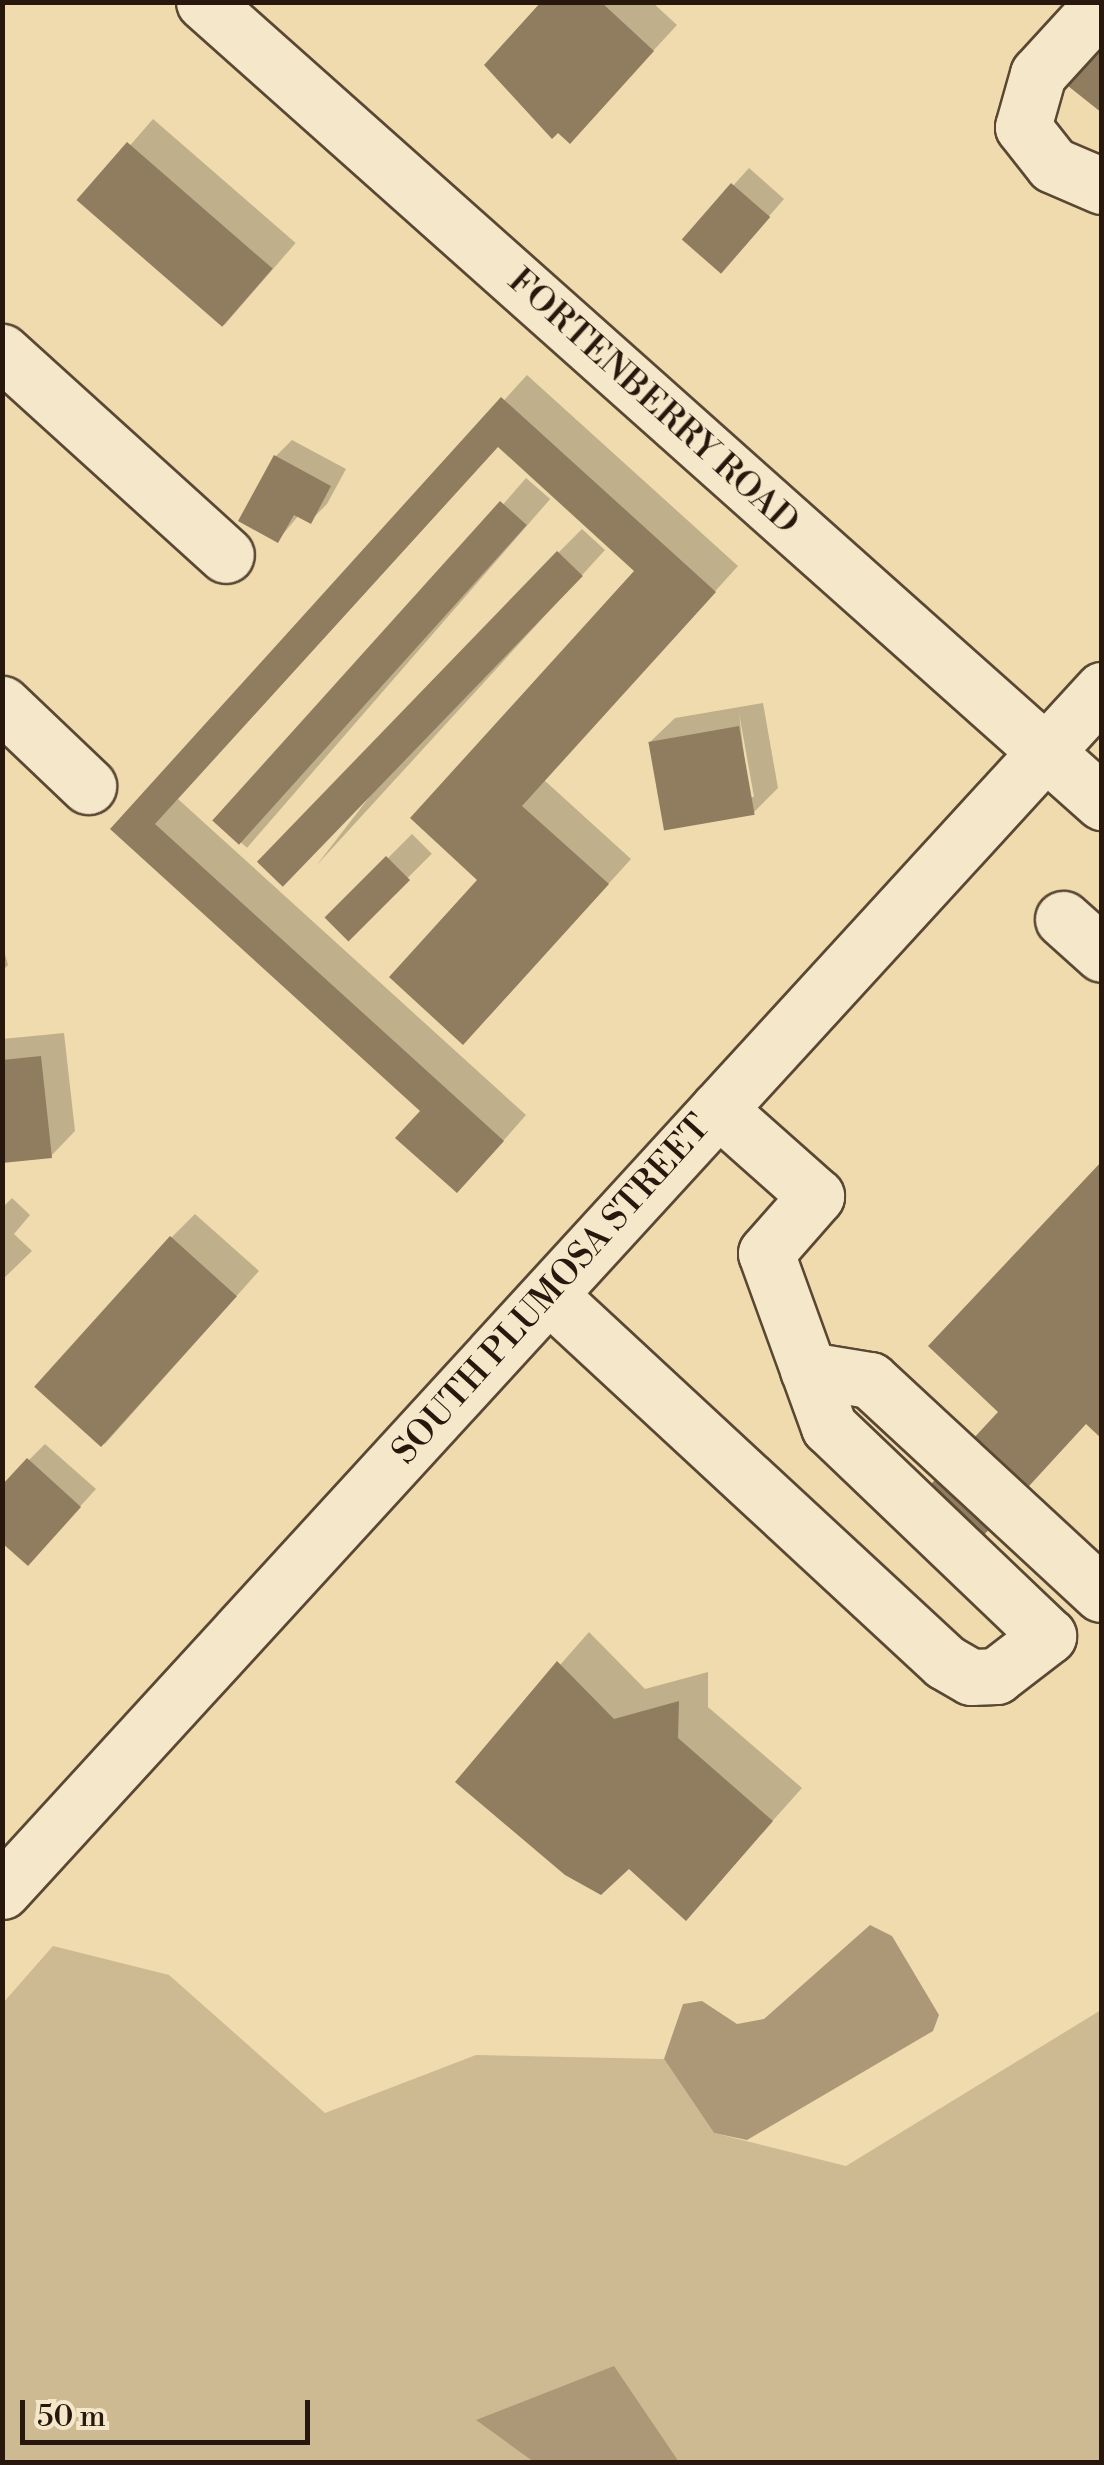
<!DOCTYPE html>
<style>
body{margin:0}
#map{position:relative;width:1104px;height:2465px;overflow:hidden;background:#f0dbae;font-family:"Libre Bodoni",serif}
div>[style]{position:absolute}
.green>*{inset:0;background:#ceba92}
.water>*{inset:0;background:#ac9877}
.shadow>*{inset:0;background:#0003;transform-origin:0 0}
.building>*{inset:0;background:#907d60;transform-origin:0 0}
.roads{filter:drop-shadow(2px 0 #5a4834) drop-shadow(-2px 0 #5a4834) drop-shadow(0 2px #5a4834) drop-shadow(0 -2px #5a4834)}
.minor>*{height:55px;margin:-27.5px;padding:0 27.5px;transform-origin:27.5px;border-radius:27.5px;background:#f5e8ca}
span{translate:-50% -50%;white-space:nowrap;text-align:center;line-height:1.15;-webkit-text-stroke:10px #f5e8ca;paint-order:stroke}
.street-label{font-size:35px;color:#28170c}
.frame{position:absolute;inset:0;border:5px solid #28170c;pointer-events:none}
.scale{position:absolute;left:20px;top:2400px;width:290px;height:45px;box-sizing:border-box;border:5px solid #28170c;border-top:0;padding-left:12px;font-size:30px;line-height:35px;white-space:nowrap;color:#28170c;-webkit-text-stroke:8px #f5e8ca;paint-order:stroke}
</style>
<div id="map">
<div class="green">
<i style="clip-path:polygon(53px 1946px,169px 1975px,325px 2113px,476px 2055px,664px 2059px,714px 2133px,846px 2166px,1101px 2010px,1101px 2462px,3px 2462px,3px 2003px)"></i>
</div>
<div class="water">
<i style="clip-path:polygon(870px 1925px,892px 1936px,939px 2015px,933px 2031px,747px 2140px,714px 2133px,664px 2059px,683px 2004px,702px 2001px,737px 2024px,764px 2019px)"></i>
<i style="clip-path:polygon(614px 2366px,679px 2462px,534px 2462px,476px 2420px)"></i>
</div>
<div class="shadow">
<i style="clip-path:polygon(544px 2px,652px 2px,677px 25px,593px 116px)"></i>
<i style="left:153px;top:119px;width:189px;height:109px;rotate:41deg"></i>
<i style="clip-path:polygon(749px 168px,784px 199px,736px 254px,685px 239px)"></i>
<i style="clip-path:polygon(527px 375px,738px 566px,544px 780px,631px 859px,487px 1018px,481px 880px,638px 570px,499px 445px,178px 799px,526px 1115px,481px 1166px,113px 829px)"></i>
<i style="clip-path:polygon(292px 440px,346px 469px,327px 504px,310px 521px,299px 515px,278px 540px,276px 456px)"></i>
<i style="left:526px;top:478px;width:32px;height:462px;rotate:41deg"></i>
<i style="clip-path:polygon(582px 529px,605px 550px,316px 866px,558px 553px)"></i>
<i style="clip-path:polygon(evenodd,763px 703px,778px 788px,753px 813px,650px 742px,675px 718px,763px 703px,739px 713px,754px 797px,749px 797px,739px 713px)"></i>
<i style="left:412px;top:834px;width:28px;height:119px;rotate:45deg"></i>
<i style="clip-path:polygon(2px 943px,8px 965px,2px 971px)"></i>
<i style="clip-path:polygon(64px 1033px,75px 1131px,51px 1156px,2px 1161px,2px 1039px)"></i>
<i style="clip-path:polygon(12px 1198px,30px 1215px,14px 1234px,32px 1251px,2px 1280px,2px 1208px)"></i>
<i style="clip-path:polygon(195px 1214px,259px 1271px,104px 1445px,171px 1238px)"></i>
<i style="clip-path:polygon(45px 1444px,96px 1489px,44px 1546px,29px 1460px)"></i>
<i style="clip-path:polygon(589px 1632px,645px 1689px,708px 1672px,708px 1707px,802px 1788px,686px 1918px,629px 1866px,458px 1781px)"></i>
</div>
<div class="building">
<i style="clip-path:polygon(541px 2px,601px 2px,654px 51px,570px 144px,558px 133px,552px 139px,484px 65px)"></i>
<i style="clip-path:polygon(1102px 34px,1102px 113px,1063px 82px)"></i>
<i style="left:127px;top:142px;width:193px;height:77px;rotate:41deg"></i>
<i style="left:731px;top:183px;width:52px;height:75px;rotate:41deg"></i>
<i style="clip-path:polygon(501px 397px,716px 592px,522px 806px,609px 884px,463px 1045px,389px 977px,477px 880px,410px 818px,634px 571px,498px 447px,155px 824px,504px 1141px,457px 1193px,395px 1138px,420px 1111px,110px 829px)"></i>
<i style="clip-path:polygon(274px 455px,331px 486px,311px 524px,294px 515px,278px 543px,238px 521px)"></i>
<i style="left:500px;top:501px;width:36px;height:430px;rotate:42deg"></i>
<i style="left:557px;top:551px;width:36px;height:432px;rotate:44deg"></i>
<i style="left:739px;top:726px;width:90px;height:92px;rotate:80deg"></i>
<i style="left:386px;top:856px;width:34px;height:87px;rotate:45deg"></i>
<i style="clip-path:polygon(41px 1056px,52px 1158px,2px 1163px,2px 1060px)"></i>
<i style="clip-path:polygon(1102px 1161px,1102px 1439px,1086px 1424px,973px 1547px,920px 1496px,998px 1412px,928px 1346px)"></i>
<i style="left:170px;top:1236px;width:90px;height:203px;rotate:42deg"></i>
<i style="clip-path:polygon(27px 1458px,81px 1507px,28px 1566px,2px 1543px,2px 1485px)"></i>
<i style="clip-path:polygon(557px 1661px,614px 1719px,679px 1701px,678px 1738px,773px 1821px,686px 1921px,629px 1869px,601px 1895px,565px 1875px,455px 1782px)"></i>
</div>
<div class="roads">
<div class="minor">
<i style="left:204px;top:2px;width:1203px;rotate:41.7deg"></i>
<i style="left:1102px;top:4px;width:95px;rotate:132.4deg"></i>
<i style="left:1038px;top:74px;width:55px;rotate:105.8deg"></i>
<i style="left:1023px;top:127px;width:48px;rotate:51.7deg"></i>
<i style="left:1053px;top:165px;width:53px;rotate:23.2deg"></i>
<i style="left:2px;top:352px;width:302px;rotate:42.2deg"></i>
<i style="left:2px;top:704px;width:119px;rotate:43.6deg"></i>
<i style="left:1063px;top:919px;width:52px;rotate:41.9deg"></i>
<i style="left:550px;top:1296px;width:538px;rotate:42.82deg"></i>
<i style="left:945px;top:1662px;width:30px;rotate:30deg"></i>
<i style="left:971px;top:1677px;width:25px;rotate:-2deg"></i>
<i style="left:996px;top:1676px;width:66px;rotate:-37.6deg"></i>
<i style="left:1048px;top:1636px;width:303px;rotate:-136.3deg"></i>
<i style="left:829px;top:1427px;width:185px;rotate:-109.9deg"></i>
<i style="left:766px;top:1253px;width:76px;rotate:-48.7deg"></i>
<i style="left:816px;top:1196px;width:131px;rotate:-138.4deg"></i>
<i style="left:808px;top:1370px;width:63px;rotate:9.2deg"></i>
<i style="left:870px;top:1380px;width:315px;rotate:42.8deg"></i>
<i style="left:2px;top:1891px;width:1629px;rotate:-47.51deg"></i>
</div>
</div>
<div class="street-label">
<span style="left:653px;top:402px;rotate:42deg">FORTENBERRY ROAD</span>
<span style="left:552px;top:1290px;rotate:-48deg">SOUTH PLUMOSA STREET</span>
</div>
<div class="frame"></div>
<div class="scale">50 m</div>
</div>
